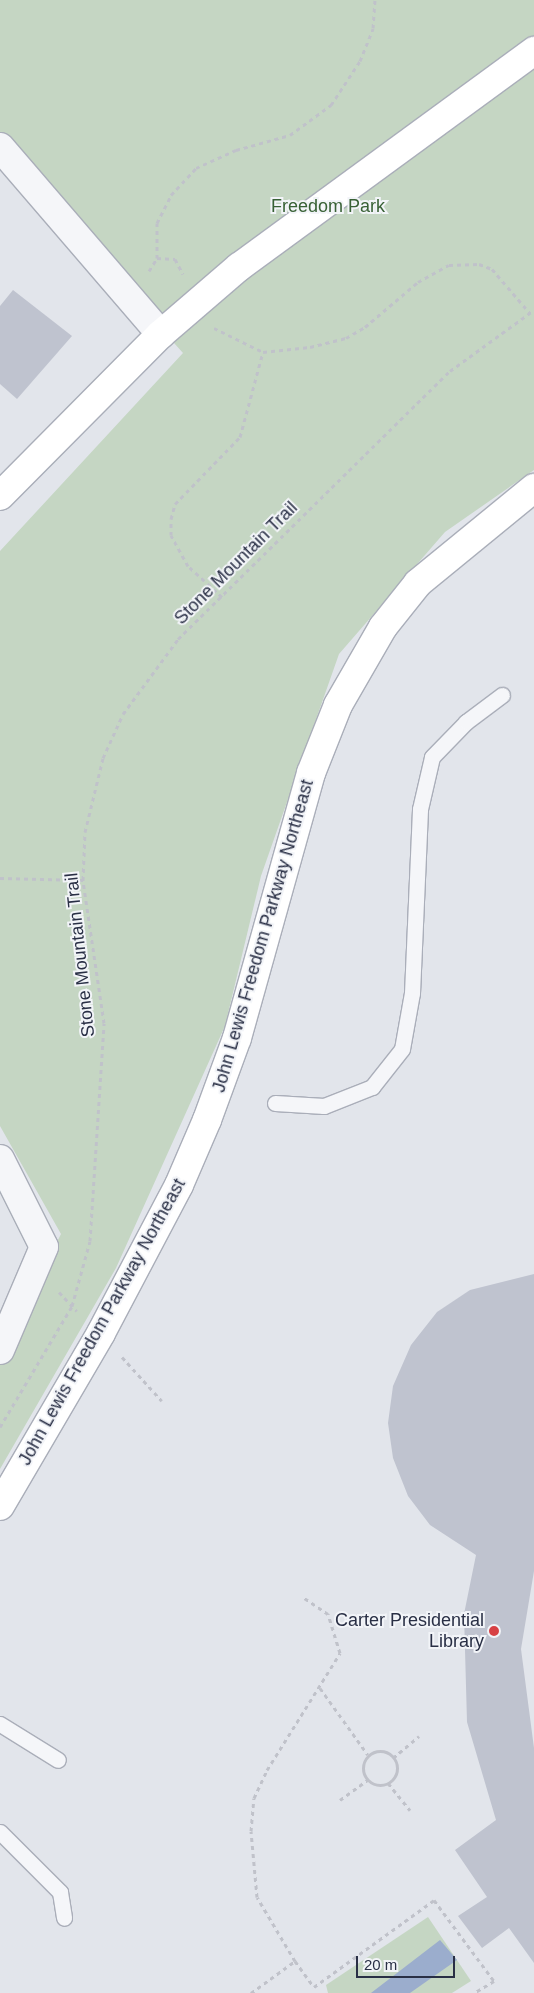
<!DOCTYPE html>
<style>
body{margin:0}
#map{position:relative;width:534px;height:1993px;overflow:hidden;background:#e2e5eb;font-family:Arial,sans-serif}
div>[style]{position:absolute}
.green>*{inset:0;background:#c5d6c3}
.water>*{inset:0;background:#9badcd}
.building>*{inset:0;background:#bfc3cf}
.path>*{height:3px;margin-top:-1.5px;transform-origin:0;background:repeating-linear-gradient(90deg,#c0c2ca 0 4px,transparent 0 8px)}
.path>.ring{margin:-1.5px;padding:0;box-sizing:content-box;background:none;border:3px solid #c0c2ca;border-radius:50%}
.roads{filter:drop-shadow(1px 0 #aaaeb9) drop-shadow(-1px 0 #aaaeb9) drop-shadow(0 1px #aaaeb9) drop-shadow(0 -1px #aaaeb9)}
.lane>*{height:15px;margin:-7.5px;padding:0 7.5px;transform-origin:7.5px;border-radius:7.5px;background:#f5f6f9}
.street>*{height:28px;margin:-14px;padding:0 14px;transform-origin:14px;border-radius:14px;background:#f5f6f9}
.secondary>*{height:28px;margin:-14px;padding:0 14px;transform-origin:14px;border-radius:14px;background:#fff}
.highway>*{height:28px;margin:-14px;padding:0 14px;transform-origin:14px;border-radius:14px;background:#fff}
.dots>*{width:14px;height:14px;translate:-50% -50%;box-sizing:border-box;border:2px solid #f2f4f8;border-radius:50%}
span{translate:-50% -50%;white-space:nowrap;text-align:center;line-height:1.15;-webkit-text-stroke:4px #f2f4f8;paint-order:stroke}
.park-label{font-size:18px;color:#386135}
.street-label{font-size:18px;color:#292f45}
.poi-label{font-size:18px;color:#292f45}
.right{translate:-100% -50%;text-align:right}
.scale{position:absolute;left:356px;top:1956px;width:99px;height:22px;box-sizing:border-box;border:2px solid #292f45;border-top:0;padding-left:6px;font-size:15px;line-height:18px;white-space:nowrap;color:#292f45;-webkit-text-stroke:4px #f2f4f8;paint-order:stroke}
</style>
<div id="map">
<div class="green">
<i style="clip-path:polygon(0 0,534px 0,534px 470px,445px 532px,339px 654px,261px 876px,225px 1026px,116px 1268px,0 1469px,0 1355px,61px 1234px,0 1126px,0 551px,183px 353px,0 149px)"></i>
<i style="clip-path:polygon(428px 1917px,471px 1981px,452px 1993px,328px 1993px,326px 1985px)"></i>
</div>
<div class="water">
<i style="clip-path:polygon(440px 1940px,457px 1960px,410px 1993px,371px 1993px)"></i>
</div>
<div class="building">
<i style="clip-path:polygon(13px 290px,72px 336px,17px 399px,0 384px,0 306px)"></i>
<i style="clip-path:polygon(534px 1274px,534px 1571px,521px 1649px,534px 1748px,534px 1963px,509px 1928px,482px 1948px,458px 1916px,487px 1897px,455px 1850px,496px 1820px,467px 1722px,464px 1614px,476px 1555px,430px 1525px,408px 1496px,393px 1458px,388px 1423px,393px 1386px,411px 1345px,437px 1312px,470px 1290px)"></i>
</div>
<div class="path">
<i style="left:157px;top:258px;width:18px;rotate:3deg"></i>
<i style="left:175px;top:259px;width:17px;rotate:62deg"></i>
<i style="left:149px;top:271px;width:15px;rotate:-58deg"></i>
<i style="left:157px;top:258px;width:35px;rotate:-90deg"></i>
<i style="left:157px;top:223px;width:31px;rotate:-63deg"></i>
<i style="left:171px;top:195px;width:37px;rotate:-47deg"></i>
<i style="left:196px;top:168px;width:44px;rotate:-24.2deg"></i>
<i style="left:236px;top:150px;width:56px;rotate:-15.5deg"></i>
<i style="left:290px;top:135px;width:51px;rotate:-36.2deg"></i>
<i style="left:331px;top:105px;width:53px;rotate:-56.6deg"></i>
<i style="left:360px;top:61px;width:35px;rotate:-68deg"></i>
<i style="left:373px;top:28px;width:28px;rotate:-86deg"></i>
<i style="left:214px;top:328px;width:55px;rotate:26.1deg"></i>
<i style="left:263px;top:352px;width:47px;rotate:-6.1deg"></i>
<i style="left:310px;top:347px;width:37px;rotate:-14deg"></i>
<i style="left:346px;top:338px;width:22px;rotate:-30deg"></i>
<i style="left:365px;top:327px;width:70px;rotate:-40.3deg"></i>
<i style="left:418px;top:282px;width:35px;rotate:-29deg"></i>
<i style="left:449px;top:265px;width:30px;rotate:-2deg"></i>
<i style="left:479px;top:264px;width:14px;rotate:21deg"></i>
<i style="left:492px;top:269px;width:57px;rotate:49.3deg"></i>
<i style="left:222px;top:597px;width:46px;rotate:-137.6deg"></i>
<i style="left:188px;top:566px;width:35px;rotate:-119deg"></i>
<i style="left:171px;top:535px;width:16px;rotate:-90deg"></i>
<i style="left:171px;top:519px;width:16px;rotate:-75deg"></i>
<i style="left:175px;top:504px;width:93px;rotate:-45.9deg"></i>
<i style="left:240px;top:437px;width:88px;rotate:-74.9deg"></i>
<i style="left:0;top:878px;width:83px;rotate:1.4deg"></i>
<i style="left:59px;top:1292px;width:26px;rotate:47deg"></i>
<i style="left:122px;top:1357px;width:59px;rotate:47.7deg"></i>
<i style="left:0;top:1427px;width:141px;rotate:-59.2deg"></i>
<i style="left:72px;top:1306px;width:67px;rotate:-74.5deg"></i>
<i style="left:90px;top:1241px;width:218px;rotate:-86.3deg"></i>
<i style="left:104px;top:1023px;width:145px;rotate:-98.4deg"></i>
<i style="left:83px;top:880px;width:48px;rotate:-87.6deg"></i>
<i style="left:85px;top:832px;width:76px;rotate:-76.3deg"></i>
<i style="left:103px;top:758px;width:48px;rotate:-65.6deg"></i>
<i style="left:123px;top:714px;width:93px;rotate:-53.7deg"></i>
<i style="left:178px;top:639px;width:382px;rotate:-44.6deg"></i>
<i style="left:450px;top:371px;width:104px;rotate:-36deg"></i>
<i style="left:320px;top:1688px;width:82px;rotate:54.4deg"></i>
<i class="ring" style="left:363px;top:1751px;width:31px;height:31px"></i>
<i style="left:393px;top:1758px;width:34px;rotate:-40deg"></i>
<i style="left:388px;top:1783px;width:35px;rotate:51deg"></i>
<i style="left:340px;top:1800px;width:34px;rotate:-36deg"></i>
<i style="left:295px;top:1961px;width:74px;rotate:-120.7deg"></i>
<i style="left:257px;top:1897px;width:66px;rotate:-95.2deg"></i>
<i style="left:251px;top:1831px;width:33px;rotate:-85deg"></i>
<i style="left:254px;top:1798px;width:31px;rotate:-65deg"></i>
<i style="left:267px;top:1770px;width:138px;rotate:-58deg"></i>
<i style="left:340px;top:1653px;width:41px;rotate:-107.1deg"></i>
<i style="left:328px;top:1614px;width:29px;rotate:-146deg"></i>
<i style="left:251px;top:1993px;width:54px;rotate:-36deg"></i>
<i style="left:295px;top:1961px;width:32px;rotate:54deg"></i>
<i style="left:314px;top:1987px;width:148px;rotate:-35.9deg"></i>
<i style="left:434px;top:1900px;width:101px;rotate:53.5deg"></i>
<i style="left:494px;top:1981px;width:23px;rotate:149deg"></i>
</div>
<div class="roads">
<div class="lane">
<i style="left:275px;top:1103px;width:49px;rotate:3.5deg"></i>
<i style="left:324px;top:1106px;width:52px;rotate:-21.6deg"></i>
<i style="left:372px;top:1087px;width:48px;rotate:-51.7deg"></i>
<i style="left:402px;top:1049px;width:57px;rotate:-79.9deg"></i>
<i style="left:412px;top:993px;width:184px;rotate:-87.5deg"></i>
<i style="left:420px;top:809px;width:53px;rotate:-77deg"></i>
<i style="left:432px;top:757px;width:49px;rotate:-45.8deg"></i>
<i style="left:466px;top:722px;width:45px;rotate:-36.9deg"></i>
<i style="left:0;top:1724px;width:68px;rotate:31.8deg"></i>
<i style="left:0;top:1832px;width:85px;rotate:45deg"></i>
<i style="left:60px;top:1892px;width:26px;rotate:81deg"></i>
</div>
<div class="street">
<i style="left:0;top:147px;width:247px;rotate:49.3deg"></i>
<i style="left:0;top:1159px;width:98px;rotate:63.4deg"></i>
<i style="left:44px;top:1247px;width:112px;rotate:113.1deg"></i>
</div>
<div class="secondary">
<i style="left:0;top:496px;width:228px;rotate:-45.2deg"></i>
<i style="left:161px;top:334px;width:103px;rotate:-40.7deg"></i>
<i style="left:239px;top:267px;width:366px;rotate:-36.2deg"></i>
</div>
<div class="highway">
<i style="left:0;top:1506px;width:200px;rotate:-59.7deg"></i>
<i style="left:101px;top:1333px;width:167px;rotate:-62.2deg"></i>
<i style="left:179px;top:1185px;width:71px;rotate:-66.7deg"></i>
<i style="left:207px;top:1120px;width:87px;rotate:-69.9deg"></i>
<i style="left:237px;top:1038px;width:275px;rotate:-74.4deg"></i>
<i style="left:311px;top:773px;width:73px;rotate:-68.3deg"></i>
<i style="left:338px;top:705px;width:90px;rotate:-60deg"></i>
<i style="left:383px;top:627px;width:56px;rotate:-51.5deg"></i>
<i style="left:418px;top:583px;width:150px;rotate:-39.3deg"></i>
</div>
</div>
<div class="dots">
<i style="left:494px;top:1631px;background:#d74044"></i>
</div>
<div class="park-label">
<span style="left:328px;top:206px">Freedom Park</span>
</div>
<div class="street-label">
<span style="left:236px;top:563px;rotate:-45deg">Stone Mountain Trail</span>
<span style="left:263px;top:936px;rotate:-74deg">John Lewis Freedom Parkway Northeast</span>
<span style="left:80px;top:955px;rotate:-96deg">Stone Mountain Trail</span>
<span style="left:102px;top:1322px;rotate:-61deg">John Lewis Freedom Parkway Northeast</span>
</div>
<div class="poi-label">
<span class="right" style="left:484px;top:1631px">Carter Presidential<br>Library</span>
</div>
<div class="scale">20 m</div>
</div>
